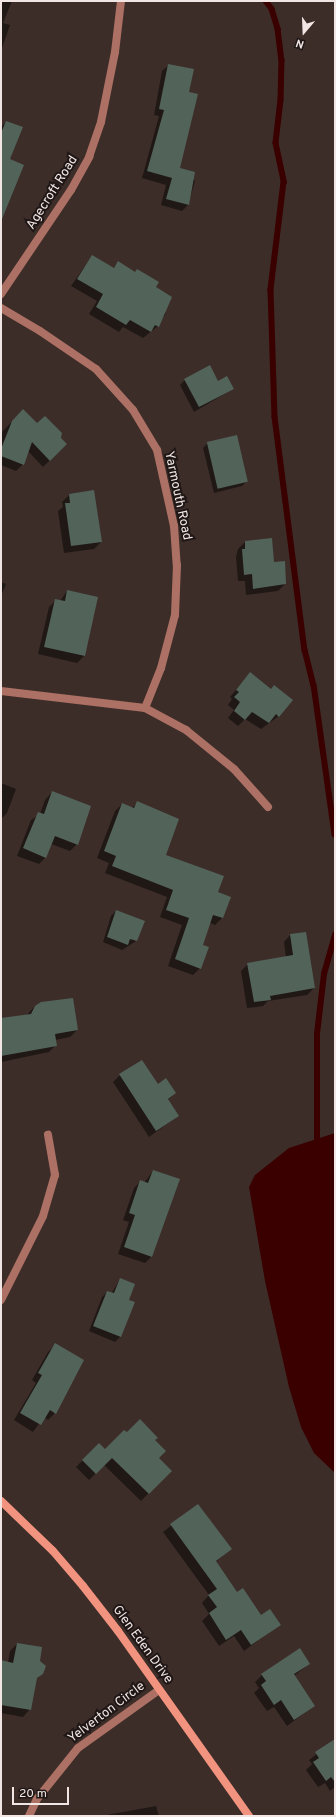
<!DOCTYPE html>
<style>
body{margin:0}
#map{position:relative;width:336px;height:1817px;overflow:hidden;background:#3d2d29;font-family:Overpass,sans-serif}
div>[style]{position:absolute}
.water>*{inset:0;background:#3a0000}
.shadow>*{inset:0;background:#0007}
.stream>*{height:5.5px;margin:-2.75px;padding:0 2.75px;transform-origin:2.75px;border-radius:2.75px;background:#3a0000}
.building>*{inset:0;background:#52635a;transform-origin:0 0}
.minor>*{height:8px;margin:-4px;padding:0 4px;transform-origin:4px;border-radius:4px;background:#ac7164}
.secondary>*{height:8px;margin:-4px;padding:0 4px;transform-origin:4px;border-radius:4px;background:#f1937f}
span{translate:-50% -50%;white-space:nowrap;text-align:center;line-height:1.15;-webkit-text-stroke:4px #1f1716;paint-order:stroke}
.street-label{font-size:13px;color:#f1e6e4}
.frame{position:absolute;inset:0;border:2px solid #f1e6e4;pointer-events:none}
.north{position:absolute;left:284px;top:12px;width:40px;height:40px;-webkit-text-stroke:3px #1f1716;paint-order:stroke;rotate:199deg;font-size:11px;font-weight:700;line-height:16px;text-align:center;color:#f1e6e4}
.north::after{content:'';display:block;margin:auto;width:14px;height:18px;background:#f1e6e4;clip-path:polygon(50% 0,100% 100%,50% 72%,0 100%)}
.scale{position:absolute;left:12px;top:1787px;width:57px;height:18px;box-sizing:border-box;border:2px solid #f1e6e4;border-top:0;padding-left:5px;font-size:12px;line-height:14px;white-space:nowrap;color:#f1e6e4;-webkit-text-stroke:3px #1f1716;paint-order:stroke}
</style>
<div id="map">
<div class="water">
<i style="clip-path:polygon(335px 1133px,335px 1473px,314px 1453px,301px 1427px,289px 1387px,265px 1281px,249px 1187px,255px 1175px,289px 1148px)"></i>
</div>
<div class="shadow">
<i style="clip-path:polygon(1px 1px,12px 1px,3px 23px,10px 25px,1px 51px)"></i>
<i style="clip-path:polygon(169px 65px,188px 93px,179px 168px,195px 181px,188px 205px,182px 211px,161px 205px,166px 185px,142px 178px,159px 116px,154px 115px,162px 71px)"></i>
<i style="clip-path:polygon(6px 122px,8px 160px,22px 166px,1px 217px,1px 127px)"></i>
<i style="clip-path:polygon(92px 256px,113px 268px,118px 263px,155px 288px,163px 311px,166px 313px,158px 326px,143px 338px,123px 327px,119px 332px,89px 314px,97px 301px,71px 286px)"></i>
<i style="clip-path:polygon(185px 380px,218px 382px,233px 389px,194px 412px,180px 385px)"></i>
<i style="clip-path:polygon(23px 410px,37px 425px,66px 444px,43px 467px,28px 451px,23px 464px,16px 471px,1px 465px,1px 433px)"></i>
<i style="clip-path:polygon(208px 443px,247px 481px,242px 486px,214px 493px,203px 448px)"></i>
<i style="clip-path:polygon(69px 495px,101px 542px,94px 549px,64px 553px,58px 511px,63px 507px,62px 502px)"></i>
<i style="clip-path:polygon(271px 539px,273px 564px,285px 584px,278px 591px,246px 595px,245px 581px,238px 581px,236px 557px,238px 549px,245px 542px)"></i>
<i style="clip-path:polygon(1px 582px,6px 584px,1px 596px)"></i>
<i style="clip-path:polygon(67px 591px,84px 656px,77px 663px,38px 654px,49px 607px,56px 600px,60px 601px)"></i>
<i style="clip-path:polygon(250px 673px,279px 716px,261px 729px,245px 719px,238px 726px,228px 718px,234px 710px,228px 705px,232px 699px,230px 697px)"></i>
<i style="clip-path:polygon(1px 783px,16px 789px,7px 813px,2px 818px)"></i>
<i style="clip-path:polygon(52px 792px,77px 844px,70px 851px,51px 844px,46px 857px,39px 864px,17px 856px,31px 820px,40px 814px,45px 800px)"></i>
<i style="clip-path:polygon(137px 803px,165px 855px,217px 893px,230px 897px,222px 918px,215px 925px,210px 923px,202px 945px,200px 968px,193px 975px,168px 966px,182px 925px,160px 917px,167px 897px,105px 873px,109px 863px,97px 858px,115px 811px,122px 804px,132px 808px)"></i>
<i style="clip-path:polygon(116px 911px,136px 941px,122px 950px,103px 942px,111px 916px)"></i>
<i style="clip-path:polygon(290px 935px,314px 988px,307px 995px,268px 1001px,263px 1006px,247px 1008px,241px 971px,248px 964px,286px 958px,284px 942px)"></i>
<i style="clip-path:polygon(35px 1006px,77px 1030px,70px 1037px,55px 1040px,56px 1045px,49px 1052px,1px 1062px,1px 1019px,27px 1015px)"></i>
<i style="clip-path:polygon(120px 1075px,175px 1093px,168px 1100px,178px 1116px,149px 1137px,113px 1082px)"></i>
<i style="clip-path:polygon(153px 1171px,152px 1256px,145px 1263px,118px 1254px,129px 1222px,123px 1220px,134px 1188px,141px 1181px,144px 1183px)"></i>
<i style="clip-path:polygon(120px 1279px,127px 1301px,134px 1303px,120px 1337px,115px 1342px,89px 1331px,102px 1297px,107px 1292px,111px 1294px)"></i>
<i style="clip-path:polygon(55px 1345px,55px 1413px,48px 1420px,44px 1417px,33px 1432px,14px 1420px,36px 1383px,32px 1380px,48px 1352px)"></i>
<i style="clip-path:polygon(154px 1440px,157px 1458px,170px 1471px,141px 1501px,104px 1465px,89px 1480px,76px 1467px,99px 1444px,105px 1450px)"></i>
<i style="clip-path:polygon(198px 1505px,230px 1549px,216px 1562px,236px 1593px,261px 1616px,279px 1625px,244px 1651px,234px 1636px,219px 1646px,202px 1621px,209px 1614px,202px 1603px,209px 1595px,163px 1532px)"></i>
<i style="clip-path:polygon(17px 1644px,39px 1661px,42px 1674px,35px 1680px,30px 1709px,23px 1717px,1px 1713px,1px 1663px,8px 1663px,10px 1651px)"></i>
<i style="clip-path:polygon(309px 1664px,294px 1676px,314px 1706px,287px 1726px,274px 1707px,267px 1711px,254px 1693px,259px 1688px,255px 1682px,262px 1675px)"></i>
<i style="clip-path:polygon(335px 1740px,335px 1787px,330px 1791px,325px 1783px,318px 1787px,306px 1770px,312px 1764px,309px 1760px)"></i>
<i style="clip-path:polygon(156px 1806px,159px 1816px,101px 1816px)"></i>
</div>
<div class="stream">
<i style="left:266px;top:1px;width:10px;rotate:53deg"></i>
<i style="left:272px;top:9px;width:21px;rotate:73deg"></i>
<i style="left:278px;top:29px;width:31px;rotate:83deg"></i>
<i style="left:282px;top:60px;width:40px;rotate:91.4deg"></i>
<i style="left:281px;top:100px;width:43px;rotate:96.6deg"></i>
<i style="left:276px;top:143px;width:40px;rotate:78deg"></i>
<i style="left:284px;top:182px;width:109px;rotate:96.9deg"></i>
<i style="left:271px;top:290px;width:127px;rotate:88.2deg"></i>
<i style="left:275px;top:417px;width:235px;rotate:82.7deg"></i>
<i style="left:305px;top:650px;width:36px;rotate:76deg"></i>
<i style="left:314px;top:685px;width:151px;rotate:82deg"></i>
<i style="left:317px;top:1143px;width:109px;rotate:-90deg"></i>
<i style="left:317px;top:1034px;width:60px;rotate:-83.3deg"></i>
<i style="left:324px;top:974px;width:41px;rotate:-74.2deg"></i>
</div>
<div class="building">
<i style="clip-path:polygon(168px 64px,194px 69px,189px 92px,198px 94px,180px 168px,195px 172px,189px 205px,166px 199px,172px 178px,147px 171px,164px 110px,159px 109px)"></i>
<i style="clip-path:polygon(6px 121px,23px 127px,10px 159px,24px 165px,2px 219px,1px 133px)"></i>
<i style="clip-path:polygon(92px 255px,114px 268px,118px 261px,135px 272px,137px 269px,159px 282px,156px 287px,172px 297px,159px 327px,155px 325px,151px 332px,130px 320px,126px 325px,96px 307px,103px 294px,77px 279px)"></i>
<i style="clip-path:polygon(210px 365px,218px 381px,227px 376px,234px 389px,199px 407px,184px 379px)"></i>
<i style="clip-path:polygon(23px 409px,37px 423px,45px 416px,62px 433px,61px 438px,67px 444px,50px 461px,32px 442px,24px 465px,1px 456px,1px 449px,12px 421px)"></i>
<i style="left:237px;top:435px;width:48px;height:31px;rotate:77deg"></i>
<i style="clip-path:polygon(94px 490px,102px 542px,71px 546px,65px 503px,70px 503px,69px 494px)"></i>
<i style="clip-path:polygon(272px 538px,274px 562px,285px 561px,286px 584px,253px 589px,252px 574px,244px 575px,242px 549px,245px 549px,245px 541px)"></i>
<i style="clip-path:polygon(67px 590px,98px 597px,85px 656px,44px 647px,55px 599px,65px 601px)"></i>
<i style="clip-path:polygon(250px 672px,271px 689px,274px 685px,293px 700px,279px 717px,276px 714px,269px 723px,252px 712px,245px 720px,234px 711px,240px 702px,234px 697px,239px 692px,236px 690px)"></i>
<i style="clip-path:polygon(52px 791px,91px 806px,78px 845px,55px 836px,46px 858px,23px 848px,38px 812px,44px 814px)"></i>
<i style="clip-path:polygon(137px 801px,179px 819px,166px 855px,224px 876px,218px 892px,231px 897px,223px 918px,213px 915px,203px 945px,209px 947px,201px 969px,175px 959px,189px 918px,166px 910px,173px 890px,112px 866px,116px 856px,104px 851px,122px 803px,134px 808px)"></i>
<i style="clip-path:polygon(116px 910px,145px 921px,137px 941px,130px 939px,128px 945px,107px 937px)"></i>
<i style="clip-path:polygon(306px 932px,315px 988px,270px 996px,271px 1000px,254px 1002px,247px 963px,293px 955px,290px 934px)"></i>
<i style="clip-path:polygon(73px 998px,78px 1030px,55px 1034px,57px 1046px,1px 1056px,1px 1018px,31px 1014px,35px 1006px,41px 1002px)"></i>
<i style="clip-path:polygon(142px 1060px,158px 1084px,166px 1078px,176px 1093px,168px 1099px,179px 1116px,156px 1131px,119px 1074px)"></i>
<i style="clip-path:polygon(153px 1170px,180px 1179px,152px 1257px,124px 1247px,135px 1215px,129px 1213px,140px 1180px,148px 1183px)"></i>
<i style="clip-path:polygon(120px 1278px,135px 1284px,129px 1300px,135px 1302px,121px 1337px,93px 1326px,107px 1291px,114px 1293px)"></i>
<i style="clip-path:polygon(55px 1343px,84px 1360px,56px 1414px,50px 1410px,41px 1425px,20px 1413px,42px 1375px,38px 1373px)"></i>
<i style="clip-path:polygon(140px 1419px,158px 1438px,155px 1440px,166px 1451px,159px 1458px,172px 1471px,149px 1494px,112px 1458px,96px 1474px,82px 1460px,99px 1443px,105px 1449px,124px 1430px,127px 1432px)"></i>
<i style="clip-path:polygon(198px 1504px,232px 1549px,216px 1561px,237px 1592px,243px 1588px,261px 1615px,270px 1609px,281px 1625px,251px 1645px,241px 1630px,226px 1640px,209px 1613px,217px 1607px,208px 1595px,217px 1589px,170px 1524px)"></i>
<i style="clip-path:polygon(17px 1643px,42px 1647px,40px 1661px,46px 1666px,43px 1674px,37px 1678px,31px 1710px,1px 1705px,1px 1660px,13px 1663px)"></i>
<i style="clip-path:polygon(300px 1648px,310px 1664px,294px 1674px,315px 1706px,294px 1720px,281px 1700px,274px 1705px,261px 1685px,266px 1681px,261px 1674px)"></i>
<i style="clip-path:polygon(335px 1739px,335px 1782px,331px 1777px,326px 1781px,313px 1762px,319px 1758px,315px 1752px)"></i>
</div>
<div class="minor">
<i style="left:1px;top:294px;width:125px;rotate:-56.1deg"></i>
<i style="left:71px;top:190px;width:38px;rotate:-61deg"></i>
<i style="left:89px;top:157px;width:37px;rotate:-71deg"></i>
<i style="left:101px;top:122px;width:71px;rotate:-78.7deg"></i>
<i style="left:115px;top:52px;width:51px;rotate:-83.3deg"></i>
<i style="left:1px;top:308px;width:45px;rotate:30.5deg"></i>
<i style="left:40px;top:331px;width:68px;rotate:34.2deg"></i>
<i style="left:96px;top:369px;width:55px;rotate:47.9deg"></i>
<i style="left:133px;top:410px;width:47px;rotate:59deg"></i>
<i style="left:157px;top:450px;width:78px;rotate:77.4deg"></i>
<i style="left:174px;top:526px;width:39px;rotate:86deg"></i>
<i style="left:177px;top:565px;width:50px;rotate:92.3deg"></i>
<i style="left:175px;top:615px;width:55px;rotate:104.8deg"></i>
<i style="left:161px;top:668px;width:43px;rotate:111.8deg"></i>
<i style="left:1px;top:691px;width:145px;rotate:6.7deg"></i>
<i style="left:145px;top:708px;width:47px;rotate:28.2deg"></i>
<i style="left:186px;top:730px;width:62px;rotate:39.1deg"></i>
<i style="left:234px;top:769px;width:51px;rotate:48.2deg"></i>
<i style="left:1px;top:1300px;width:94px;rotate:-63.4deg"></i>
<i style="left:43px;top:1216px;width:43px;rotate:-73.7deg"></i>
<i style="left:55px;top:1175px;width:41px;rotate:-99.9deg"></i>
<i style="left:29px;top:1816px;width:19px;rotate:-65deg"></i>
<i style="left:37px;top:1799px;width:65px;rotate:-51.2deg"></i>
<i style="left:78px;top:1748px;width:100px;rotate:-35.6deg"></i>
</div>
<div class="secondary">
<i style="left:1px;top:1501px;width:72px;rotate:43.9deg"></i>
<i style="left:53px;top:1551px;width:46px;rotate:49.4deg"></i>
<i style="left:83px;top:1586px;width:57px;rotate:52.1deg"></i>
<i style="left:118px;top:1631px;width:227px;rotate:54.7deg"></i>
</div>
<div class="street-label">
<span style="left:53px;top:193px;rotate:-58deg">Agecroft Road</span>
<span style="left:177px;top:496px;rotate:78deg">Yarmouth Road</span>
<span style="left:142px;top:1645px;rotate:54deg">Glen Eden Drive</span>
<span style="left:107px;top:1713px;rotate:-37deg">Yelverton Circle</span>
</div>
<div class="frame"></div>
<div class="north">N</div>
<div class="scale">20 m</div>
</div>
